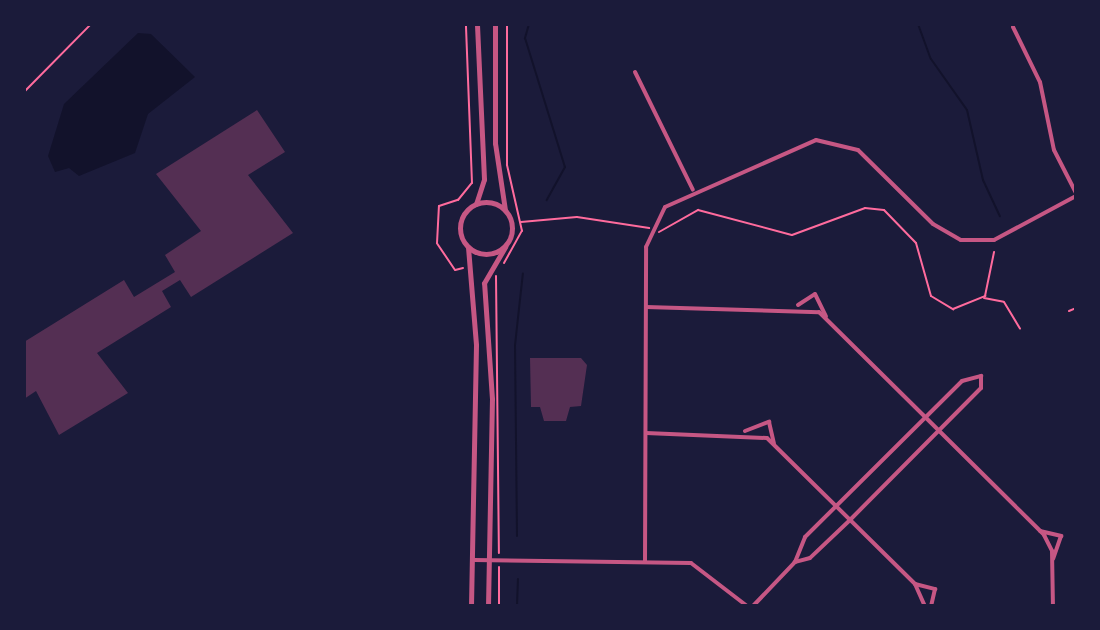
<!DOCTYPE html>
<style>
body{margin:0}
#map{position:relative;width:1100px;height:630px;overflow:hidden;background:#1b1b3a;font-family:"Archivo Narrow",sans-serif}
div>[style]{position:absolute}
.water>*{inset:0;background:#12122b}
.stream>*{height:2px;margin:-1px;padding:0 1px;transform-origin:1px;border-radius:1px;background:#12122b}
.building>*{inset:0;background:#542f53}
.path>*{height:2px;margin:-1px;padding:0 1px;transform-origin:1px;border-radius:1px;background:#ff6b9d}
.minor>*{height:4px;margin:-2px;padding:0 2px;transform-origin:2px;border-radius:2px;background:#c65784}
.tertiary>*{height:5px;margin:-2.5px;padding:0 2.5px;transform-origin:2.5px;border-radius:2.5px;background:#c65784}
.tertiary>.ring{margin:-2.5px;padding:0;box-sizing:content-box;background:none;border:5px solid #c65784;border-radius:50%}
span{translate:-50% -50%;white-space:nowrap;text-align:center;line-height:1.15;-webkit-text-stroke:6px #1b1b3a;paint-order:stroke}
.frame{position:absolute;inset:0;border:26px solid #1b1b3a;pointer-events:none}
</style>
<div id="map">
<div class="water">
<i style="clip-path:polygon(138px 33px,151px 34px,195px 77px,148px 114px,135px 153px,79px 176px,69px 168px,55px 172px,48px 156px,64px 104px)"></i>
</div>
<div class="stream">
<i style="left:529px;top:24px;width:15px;rotate:106deg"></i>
<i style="left:525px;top:38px;width:135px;rotate:72.8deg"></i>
<i style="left:565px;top:167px;width:38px;rotate:119deg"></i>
<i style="left:918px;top:24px;width:37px;rotate:70deg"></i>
<i style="left:931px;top:59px;width:62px;rotate:54.8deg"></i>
<i style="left:967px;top:110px;width:72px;rotate:77.1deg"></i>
<i style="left:983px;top:180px;width:40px;rotate:65deg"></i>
<i style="left:517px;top:536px;width:191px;rotate:-90.6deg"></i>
<i style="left:515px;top:345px;width:72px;rotate:-83.7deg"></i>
<i style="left:517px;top:606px;width:27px;rotate:-88deg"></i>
</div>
<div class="building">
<i style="clip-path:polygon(257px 110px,285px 152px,248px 175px,293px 233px,191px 297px,180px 280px,162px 291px,171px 307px,97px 353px,128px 393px,59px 435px,36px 391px,24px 399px,24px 342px,124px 280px,134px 297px,175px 272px,165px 255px,201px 231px,156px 174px)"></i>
<i style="clip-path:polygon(530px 358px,581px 358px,587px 365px,581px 406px,570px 407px,566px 421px,544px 421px,540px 407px,531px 407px)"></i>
</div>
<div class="path">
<i style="left:24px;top:92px;width:95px;rotate:-45.4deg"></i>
<i style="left:521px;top:222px;width:56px;rotate:-5.1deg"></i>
<i style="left:577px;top:217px;width:73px;rotate:8.7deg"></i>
<i style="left:659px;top:232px;width:45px;rotate:-29.4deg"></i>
<i style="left:698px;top:210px;width:97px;rotate:14.9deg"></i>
<i style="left:792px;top:235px;width:78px;rotate:-20.3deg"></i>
<i style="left:865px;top:208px;width:19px;rotate:6deg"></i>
<i style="left:884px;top:210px;width:46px;rotate:45.9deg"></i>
<i style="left:916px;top:243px;width:55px;rotate:74.2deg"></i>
<i style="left:931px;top:296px;width:26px;rotate:31deg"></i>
<i style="left:953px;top:309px;width:35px;rotate:-22deg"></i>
<i style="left:985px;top:296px;width:45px;rotate:-78.4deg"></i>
<i style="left:504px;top:263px;width:37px;rotate:-61deg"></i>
<i style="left:522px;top:231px;width:68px;rotate:-102.8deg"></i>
<i style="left:507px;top:165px;width:141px;rotate:-90deg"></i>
<i style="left:463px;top:268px;width:8px;rotate:166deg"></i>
<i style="left:455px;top:270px;width:32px;rotate:-124deg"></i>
<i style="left:437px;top:243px;width:37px;rotate:-87deg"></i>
<i style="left:439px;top:206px;width:20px;rotate:-18deg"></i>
<i style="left:458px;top:200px;width:22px;rotate:-51deg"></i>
<i style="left:472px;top:183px;width:159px;rotate:-92.2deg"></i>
<i style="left:496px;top:276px;width:277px;rotate:89.4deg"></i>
<i style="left:984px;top:298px;width:20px;rotate:11deg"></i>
<i style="left:1004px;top:302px;width:31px;rotate:59deg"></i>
<i style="left:1069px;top:311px;width:8px;rotate:-23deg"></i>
<i style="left:499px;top:567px;width:39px;rotate:90deg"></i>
</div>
<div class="minor">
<i style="left:1013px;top:27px;width:61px;rotate:63.9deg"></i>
<i style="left:1040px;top:82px;width:69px;rotate:78.4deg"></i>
<i style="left:1054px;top:150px;width:48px;rotate:62.9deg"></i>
<i style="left:635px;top:72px;width:131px;rotate:63.8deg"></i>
<i style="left:798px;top:305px;width:20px;rotate:-33deg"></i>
<i style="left:815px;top:294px;width:25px;rotate:64deg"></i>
<i style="left:646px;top:307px;width:173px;rotate:1.7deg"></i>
<i style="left:819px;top:312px;width:317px;rotate:44.7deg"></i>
<i style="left:1044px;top:535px;width:18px;rotate:63deg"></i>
<i style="left:1052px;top:551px;width:55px;rotate:89deg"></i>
<i style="left:745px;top:431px;width:26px;rotate:-21deg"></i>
<i style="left:769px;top:422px;width:22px;rotate:77deg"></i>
<i style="left:646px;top:433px;width:121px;rotate:2.4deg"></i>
<i style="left:767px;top:438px;width:208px;rotate:44.6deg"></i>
<i style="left:915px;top:584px;width:24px;rotate:66deg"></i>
<i style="left:1040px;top:531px;width:22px;rotate:13deg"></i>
<i style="left:1061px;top:536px;width:24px;rotate:109deg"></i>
<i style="left:474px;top:560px;width:217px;rotate:0.8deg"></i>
<i style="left:691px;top:563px;width:71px;rotate:37.5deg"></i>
<i style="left:645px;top:562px;width:315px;rotate:-89.8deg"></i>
<i style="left:646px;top:247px;width:44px;rotate:-64.6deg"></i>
<i style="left:665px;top:207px;width:165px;rotate:-23.9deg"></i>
<i style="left:816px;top:140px;width:43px;rotate:13.4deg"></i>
<i style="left:858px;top:150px;width:105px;rotate:44.6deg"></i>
<i style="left:933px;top:224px;width:32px;rotate:30deg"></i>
<i style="left:961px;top:240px;width:33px"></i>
<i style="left:994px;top:240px;width:93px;rotate:-28.2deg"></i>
<i style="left:915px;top:584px;width:21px;rotate:14deg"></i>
<i style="left:935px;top:589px;width:17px;rotate:103deg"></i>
<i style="left:753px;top:606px;width:61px;rotate:-46.3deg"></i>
<i style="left:795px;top:562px;width:27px;rotate:-68deg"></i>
<i style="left:805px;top:537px;width:221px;rotate:-44.8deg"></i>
<i style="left:962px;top:381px;width:20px;rotate:-15deg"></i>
<i style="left:981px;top:376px;width:12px;rotate:90deg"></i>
<i style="left:981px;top:388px;width:186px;rotate:134.8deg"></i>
<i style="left:850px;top:520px;width:55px;rotate:136.5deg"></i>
<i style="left:810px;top:558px;width:16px;rotate:165deg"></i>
</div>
<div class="tertiary">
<i style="left:495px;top:24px;width:119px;rotate:90deg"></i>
<i style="left:495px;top:143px;width:68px;rotate:81.5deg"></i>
<i class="ring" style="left:460px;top:202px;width:47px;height:47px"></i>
<i style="left:476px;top:204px;width:26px;rotate:-72deg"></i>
<i style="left:484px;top:179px;width:155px;rotate:-92.6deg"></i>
<i style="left:468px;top:247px;width:98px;rotate:85.3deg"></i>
<i style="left:476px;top:345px;width:261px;rotate:91.1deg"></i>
<i style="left:488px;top:606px;width:207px;rotate:-88.9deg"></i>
<i style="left:492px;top:399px;width:116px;rotate:-93.9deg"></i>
<i style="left:484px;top:283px;width:42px;rotate:-59.7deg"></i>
</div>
<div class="frame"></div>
</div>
